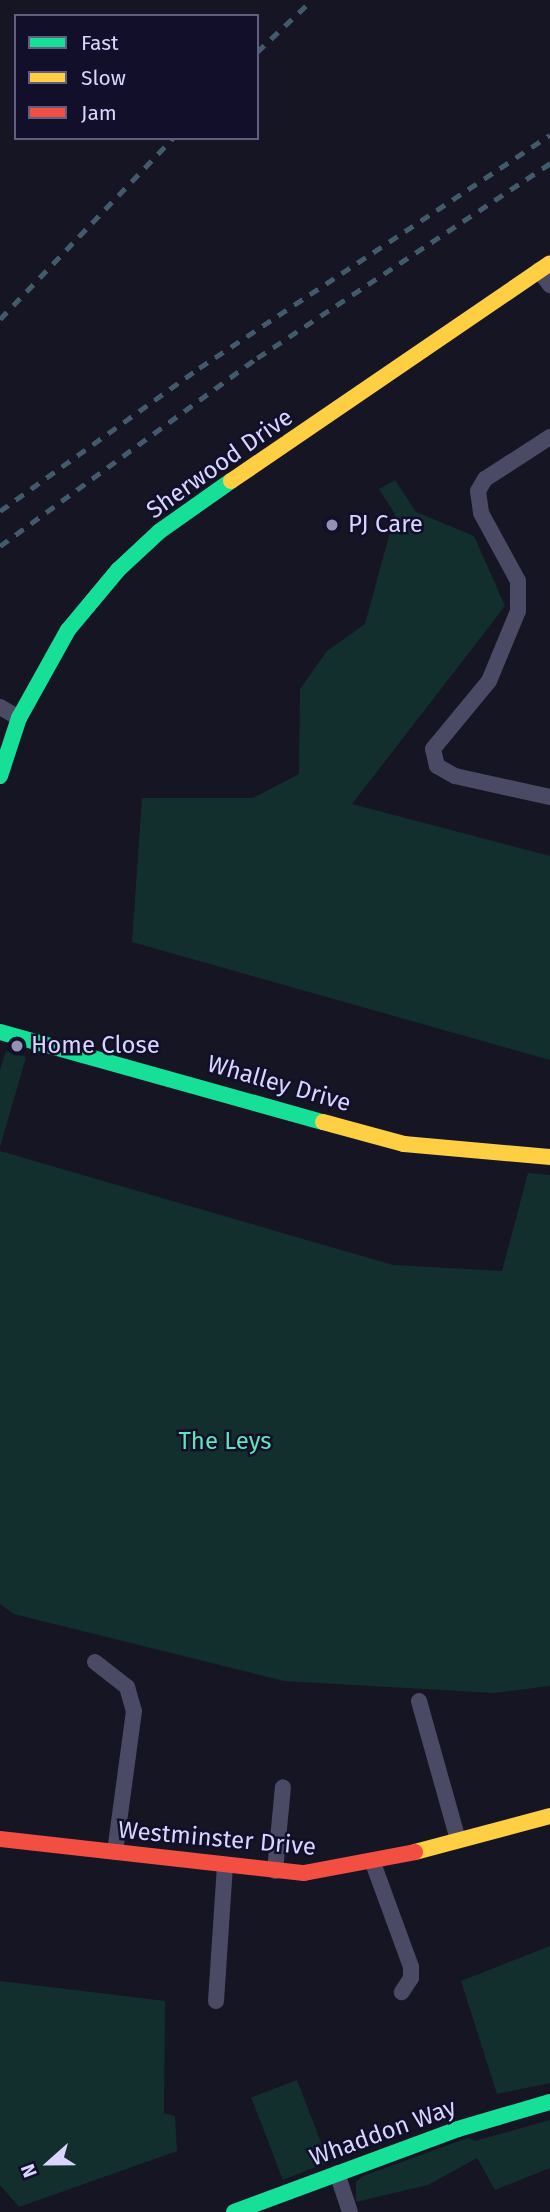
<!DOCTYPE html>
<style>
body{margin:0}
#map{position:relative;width:550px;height:2212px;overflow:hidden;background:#161523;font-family:"Fira Sans",sans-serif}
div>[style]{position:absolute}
.green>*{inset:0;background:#122f2e;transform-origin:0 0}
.street>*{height:16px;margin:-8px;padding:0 8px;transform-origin:8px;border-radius:8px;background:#4a4a64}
.fast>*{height:16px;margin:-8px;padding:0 8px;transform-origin:8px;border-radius:8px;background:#16e098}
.slow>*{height:16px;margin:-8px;padding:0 8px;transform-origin:8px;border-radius:8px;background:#ffcf43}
.jam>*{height:16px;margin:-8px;padding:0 8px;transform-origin:8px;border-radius:8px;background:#f24e42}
.rail>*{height:4.5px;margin-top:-2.25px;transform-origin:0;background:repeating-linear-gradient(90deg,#425b6c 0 10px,transparent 0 19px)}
.dots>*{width:19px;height:19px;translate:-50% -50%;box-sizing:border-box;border:4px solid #110f29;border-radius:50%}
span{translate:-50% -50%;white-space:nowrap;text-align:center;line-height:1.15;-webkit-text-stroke:5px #110f29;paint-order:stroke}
.street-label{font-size:24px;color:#d8d6ff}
.poi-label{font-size:24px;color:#d8d6ff}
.left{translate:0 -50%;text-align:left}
.park-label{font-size:24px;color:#5ce6ba}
.legend{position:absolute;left:14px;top:14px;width:245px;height:126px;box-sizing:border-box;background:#110f29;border:2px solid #615f7f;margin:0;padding:9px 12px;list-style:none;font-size:21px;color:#d8d6ff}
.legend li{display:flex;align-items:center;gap:14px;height:35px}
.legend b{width:35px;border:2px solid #615f7f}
.north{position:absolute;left:14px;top:2128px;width:70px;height:70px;-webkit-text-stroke:5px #110f29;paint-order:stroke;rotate:249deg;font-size:19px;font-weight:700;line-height:28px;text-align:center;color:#d8d6ff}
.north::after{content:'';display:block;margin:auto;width:24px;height:32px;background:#d8d6ff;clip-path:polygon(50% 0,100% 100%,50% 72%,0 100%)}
</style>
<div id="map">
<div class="green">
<i style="clip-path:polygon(395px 480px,416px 512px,474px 536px,505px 606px,352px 804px,550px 856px,550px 1060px,132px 942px,142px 798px,253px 798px,299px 774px,300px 689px,327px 651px,365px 624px,395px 514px,379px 489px)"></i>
<i style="clip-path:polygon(6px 1051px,26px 1057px,0 1147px,0 1070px)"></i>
<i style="clip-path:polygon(0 1151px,393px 1265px,502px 1271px,528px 1173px,550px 1175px,550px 1686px,495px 1693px,284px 1681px,14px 1614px,0 1604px)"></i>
<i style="clip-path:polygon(550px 1946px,550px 2083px,497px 2094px,461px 1981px)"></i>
<i style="clip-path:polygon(0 1981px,165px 2001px,164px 2113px,175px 2116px,177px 2151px,19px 2207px,0 2185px)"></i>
<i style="left:297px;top:2080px;width:88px;height:49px;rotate:69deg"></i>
<i style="clip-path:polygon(550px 2120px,550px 2168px,495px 2190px,477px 2158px,428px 2185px,356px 2202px,356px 2182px,363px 2176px,468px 2138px,475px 2141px)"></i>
</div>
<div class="street">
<i style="left:539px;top:270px;width:19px;rotate:54deg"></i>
<i style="left:550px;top:437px;width:77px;rotate:147.1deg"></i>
<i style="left:485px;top:479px;width:14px;rotate:120deg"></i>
<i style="left:478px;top:491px;width:22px;rotate:82deg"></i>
<i style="left:481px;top:513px;width:77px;rotate:61.4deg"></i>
<i style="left:518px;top:581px;width:30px;rotate:90deg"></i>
<i style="left:518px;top:611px;width:76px;rotate:112.5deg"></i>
<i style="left:489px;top:681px;width:88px;rotate:129.5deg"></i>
<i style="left:433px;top:749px;width:17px;rotate:77deg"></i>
<i style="left:437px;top:766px;width:21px;rotate:29deg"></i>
<i style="left:455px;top:776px;width:97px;rotate:12.5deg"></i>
<i style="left:0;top:707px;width:22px;rotate:30deg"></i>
<i style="left:95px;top:1662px;width:41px;rotate:38deg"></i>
<i style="left:127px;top:1687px;width:25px;rotate:74deg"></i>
<i style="left:134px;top:1711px;width:142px;rotate:97.7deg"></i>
<i style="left:419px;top:1701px;width:144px;rotate:74.3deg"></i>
<i style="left:373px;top:1863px;width:111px;rotate:69.9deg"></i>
<i style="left:411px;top:1967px;width:11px;rotate:90deg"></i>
<i style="left:411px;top:1978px;width:17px;rotate:123deg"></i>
<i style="left:275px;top:1871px;width:84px;rotate:-84.6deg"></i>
<i style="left:216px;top:2001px;width:135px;rotate:-86.2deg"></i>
<i style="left:337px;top:2173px;width:41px;rotate:71.6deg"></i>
</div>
<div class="fast">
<i style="left:0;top:776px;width:61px;rotate:-71.9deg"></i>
<i style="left:19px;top:718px;width:101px;rotate:-60.9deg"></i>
<i style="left:68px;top:630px;width:78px;rotate:-50.2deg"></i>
<i style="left:118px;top:570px;width:57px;rotate:-42.9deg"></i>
<i style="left:160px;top:531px;width:87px;rotate:-35.2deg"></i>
<i style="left:0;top:1032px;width:335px;rotate:15.6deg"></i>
<i style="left:234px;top:2212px;width:239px;rotate:-20.3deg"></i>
<i style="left:458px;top:2129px;width:96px;rotate:-16.4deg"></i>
</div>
<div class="slow">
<i style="left:231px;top:481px;width:386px;rotate:-34.3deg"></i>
<i style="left:323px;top:1122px;width:84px;rotate:15.2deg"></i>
<i style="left:404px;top:1144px;width:147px;rotate:5.1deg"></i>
<i style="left:415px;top:1852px;width:140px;rotate:-14.9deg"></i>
</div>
<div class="jam">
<i style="left:0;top:1839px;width:306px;rotate:6.4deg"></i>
<i style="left:304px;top:1873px;width:113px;rotate:-10.7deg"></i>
</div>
<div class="rail">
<i style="left:257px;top:52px;width:76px;rotate:-43.4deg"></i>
<i style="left:0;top:319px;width:250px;rotate:-46.3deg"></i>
<i style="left:0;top:511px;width:245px;rotate:-35.7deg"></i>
<i style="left:199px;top:368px;width:421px;rotate:-33.6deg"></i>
<i style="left:0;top:546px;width:318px;rotate:-36.2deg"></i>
<i style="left:257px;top:358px;width:352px;rotate:-33.6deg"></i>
</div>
<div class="dots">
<i style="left:332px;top:525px;background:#9492b2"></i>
<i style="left:17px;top:1046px;background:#9492b2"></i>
</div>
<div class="street-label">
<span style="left:220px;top:464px;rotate:-35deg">Sherwood Drive</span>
<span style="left:279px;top:1084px;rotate:16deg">Whalley Drive</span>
<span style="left:217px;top:1839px;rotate:5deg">Westminster Drive</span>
<span style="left:383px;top:2133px;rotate:-20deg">Whaddon Way</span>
</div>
<div class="poi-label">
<span class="left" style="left:348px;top:525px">PJ Care</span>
<span class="left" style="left:31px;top:1046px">Home Close</span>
</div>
<div class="park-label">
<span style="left:225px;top:1442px">The Leys</span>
</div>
<ul class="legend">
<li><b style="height:9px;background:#16e098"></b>Fast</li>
<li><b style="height:9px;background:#ffcf43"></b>Slow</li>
<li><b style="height:9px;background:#f24e42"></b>Jam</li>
</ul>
<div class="north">N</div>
</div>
